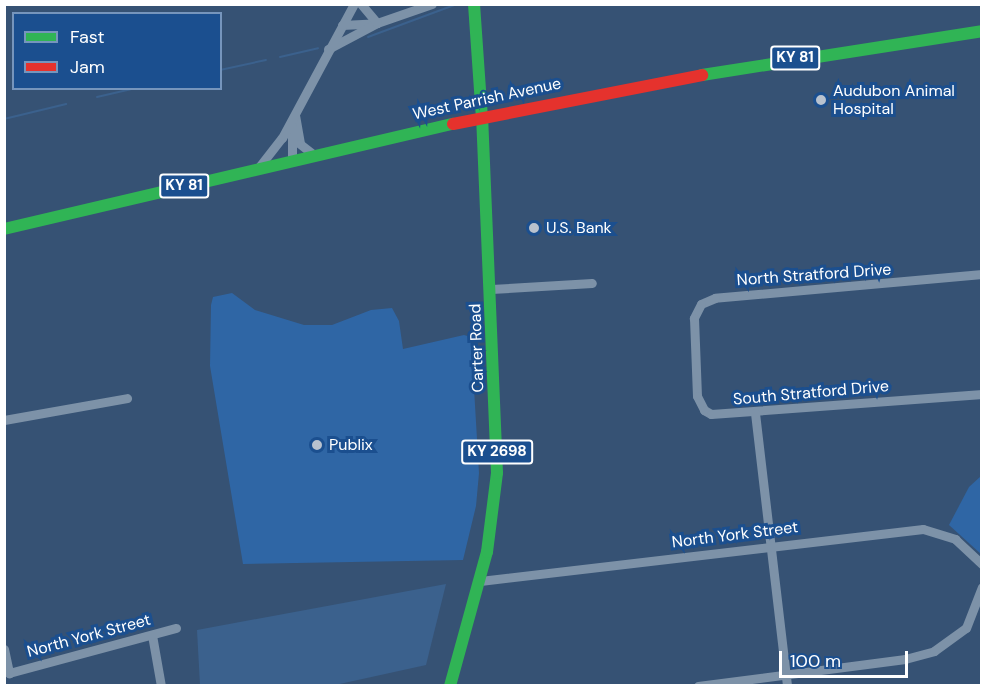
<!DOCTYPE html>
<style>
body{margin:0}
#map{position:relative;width:986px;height:690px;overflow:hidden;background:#365274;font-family:"DM Sans",sans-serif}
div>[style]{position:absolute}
.green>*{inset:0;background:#2f66a5}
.water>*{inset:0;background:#3b618d}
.stream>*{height:2px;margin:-1px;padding:0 1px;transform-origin:1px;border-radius:1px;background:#3b618d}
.street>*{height:9px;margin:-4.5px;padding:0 4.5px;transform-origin:4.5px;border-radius:4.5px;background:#7d92a8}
.fast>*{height:12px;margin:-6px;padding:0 6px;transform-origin:6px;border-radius:6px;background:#30b455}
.jam>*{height:12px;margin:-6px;padding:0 6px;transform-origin:6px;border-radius:6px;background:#e5322d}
.dots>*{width:16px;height:16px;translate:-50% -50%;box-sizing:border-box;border:3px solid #1b4f8f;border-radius:50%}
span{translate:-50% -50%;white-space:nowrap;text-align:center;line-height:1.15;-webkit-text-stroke:6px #1b4f8f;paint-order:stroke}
.shield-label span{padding:2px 4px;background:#1b4f8f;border:2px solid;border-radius:4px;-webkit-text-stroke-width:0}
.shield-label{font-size:15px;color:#fff;font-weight:700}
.poi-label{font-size:16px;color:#fff}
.left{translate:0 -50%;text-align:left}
.street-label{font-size:16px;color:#fff}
.frame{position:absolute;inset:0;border:6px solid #fff;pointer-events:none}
.legend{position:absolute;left:12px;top:12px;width:210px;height:78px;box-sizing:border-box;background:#1b4f8f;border:2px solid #7695bc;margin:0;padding:8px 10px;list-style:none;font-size:18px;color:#fff}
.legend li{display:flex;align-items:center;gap:12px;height:30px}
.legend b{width:30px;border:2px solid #7695bc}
.scale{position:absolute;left:779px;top:651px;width:129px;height:27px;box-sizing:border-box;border:3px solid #fff;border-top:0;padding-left:8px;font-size:18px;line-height:21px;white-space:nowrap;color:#fff;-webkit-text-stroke:4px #1b4f8f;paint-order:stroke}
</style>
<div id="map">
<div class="green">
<i style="clip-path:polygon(232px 293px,255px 310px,304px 325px,332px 325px,371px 310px,392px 308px,399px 321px,403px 349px,464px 335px,471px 337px,479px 473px,476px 506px,463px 560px,243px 564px,210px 366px,211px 305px,213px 297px)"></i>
<i style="clip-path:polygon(981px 476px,981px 554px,949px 525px,969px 487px)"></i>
</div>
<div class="water">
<i style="clip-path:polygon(446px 584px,426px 665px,335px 685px,200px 685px,197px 630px)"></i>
</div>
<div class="stream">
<i style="left:368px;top:37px;width:95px;rotate:-20.3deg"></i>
<i style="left:280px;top:57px;width:39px;rotate:-13deg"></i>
<i style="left:220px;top:70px;width:47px;rotate:-12.3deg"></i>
<i style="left:97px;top:97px;width:40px;rotate:-13deg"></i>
<i style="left:4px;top:119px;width:64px;rotate:-13.6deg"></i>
</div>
<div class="street">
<i style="left:342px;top:25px;width:35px;rotate:-3deg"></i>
<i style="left:377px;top:23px;width:58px;rotate:-19.1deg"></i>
<i style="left:328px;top:49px;width:55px;rotate:-28deg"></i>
<i style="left:377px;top:23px;width:25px;rotate:-130deg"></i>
<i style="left:295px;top:115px;width:29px;rotate:80deg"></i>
<i style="left:300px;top:144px;width:16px;rotate:38deg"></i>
<i style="left:292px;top:159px;width:33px;rotate:-90deg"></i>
<i style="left:259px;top:167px;width:37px;rotate:-52deg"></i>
<i style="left:282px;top:138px;width:152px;rotate:-61.8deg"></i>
<i style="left:982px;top:274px;width:268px;rotate:174.9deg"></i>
<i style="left:715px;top:298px;width:15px;rotate:157deg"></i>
<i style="left:701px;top:304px;width:16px;rotate:117deg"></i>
<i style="left:694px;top:318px;width:78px;rotate:87.8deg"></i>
<i style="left:697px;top:396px;width:16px;rotate:63deg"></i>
<i style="left:704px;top:410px;width:8px;rotate:30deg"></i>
<i style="left:711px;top:414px;width:272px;rotate:-4.2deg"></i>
<i style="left:491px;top:289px;width:101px;rotate:-3.4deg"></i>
<i style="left:755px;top:413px;width:275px;rotate:83.3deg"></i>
<i style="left:4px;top:420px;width:125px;rotate:-10.1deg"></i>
<i style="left:480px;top:581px;width:446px;rotate:-6.7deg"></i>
<i style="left:923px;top:529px;width:34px;rotate:17deg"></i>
<i style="left:955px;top:539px;width:37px;rotate:43deg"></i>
<i style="left:152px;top:635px;width:52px;rotate:80deg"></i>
<i style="left:4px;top:649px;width:25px;rotate:78deg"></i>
<i style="left:9px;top:673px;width:173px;rotate:-15.1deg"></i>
<i style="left:698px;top:686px;width:209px;rotate:-7.4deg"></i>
<i style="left:905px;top:659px;width:30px;rotate:-15deg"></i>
<i style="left:934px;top:651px;width:39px;rotate:-36deg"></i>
<i style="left:966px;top:628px;width:44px;rotate:-68.7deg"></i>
</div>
<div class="fast">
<i style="left:474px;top:4px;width:113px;rotate:86deg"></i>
<i style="left:702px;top:75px;width:283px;rotate:-8.9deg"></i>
<i style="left:4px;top:229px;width:461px;rotate:-13.2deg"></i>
<i style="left:450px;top:686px;width:139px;rotate:-74.6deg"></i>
<i style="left:487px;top:552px;width:80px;rotate:-82.8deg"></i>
<i style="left:497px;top:473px;width:356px;rotate:-92.4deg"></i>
</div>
<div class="jam">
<i style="left:453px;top:124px;width:254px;rotate:-11.1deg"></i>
</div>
<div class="dots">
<i style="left:821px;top:100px;background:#b9c2ce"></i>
<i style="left:534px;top:228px;background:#b9c2ce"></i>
<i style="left:317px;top:445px;background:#b9c2ce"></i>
</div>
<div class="shield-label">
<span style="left:795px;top:58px">KY 81</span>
<span style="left:184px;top:186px">KY 81</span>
<span style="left:497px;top:452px">KY 2698</span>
</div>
<div class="poi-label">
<span class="left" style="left:833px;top:100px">Audubon Animal<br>Hospital</span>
<span class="left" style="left:546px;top:228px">U.S. Bank</span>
<span class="left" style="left:329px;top:445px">Publix</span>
</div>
<div class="street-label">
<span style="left:487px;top:99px;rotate:-12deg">West Parrish Avenue</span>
<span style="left:814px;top:275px;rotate:-4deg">North Stratford Drive</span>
<span style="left:477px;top:348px;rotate:-92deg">Carter Road</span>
<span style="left:811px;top:393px;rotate:-5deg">South Stratford Drive</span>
<span style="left:735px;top:535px;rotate:-7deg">North York Street</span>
<span style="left:89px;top:636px;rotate:-15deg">North York Street</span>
</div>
<div class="frame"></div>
<ul class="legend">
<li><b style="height:8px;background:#30b455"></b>Fast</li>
<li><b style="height:8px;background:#e5322d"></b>Jam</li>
</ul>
<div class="scale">100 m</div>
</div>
